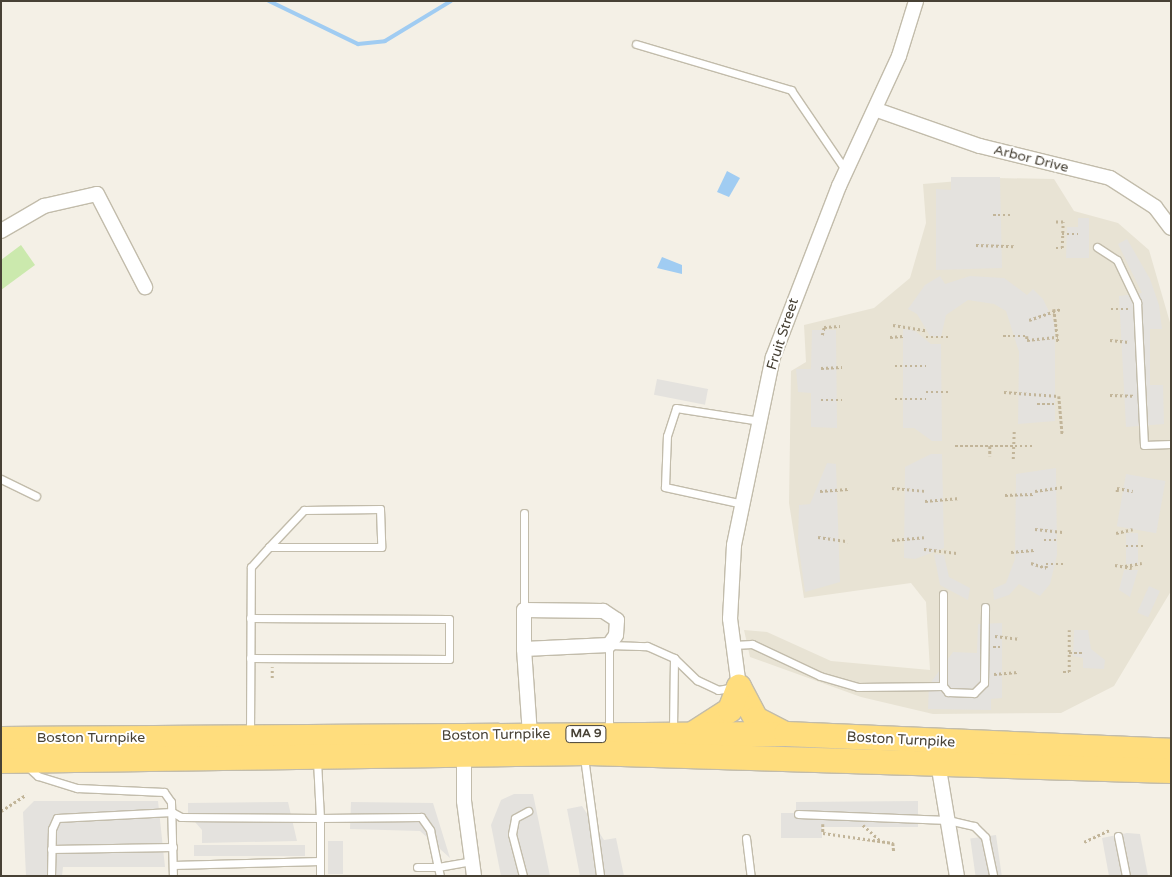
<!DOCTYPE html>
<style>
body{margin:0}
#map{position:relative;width:1172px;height:877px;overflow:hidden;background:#f4f0e6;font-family:"Varela Round",sans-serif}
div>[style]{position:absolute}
.residential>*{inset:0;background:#e8e3d4}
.green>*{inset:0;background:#cbe9ad}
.parking>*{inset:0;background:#e4e2de;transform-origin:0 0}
.water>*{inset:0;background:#a0ccf2}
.stream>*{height:4px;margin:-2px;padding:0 2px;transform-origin:2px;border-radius:2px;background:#a0ccf2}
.path>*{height:2.5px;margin-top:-1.25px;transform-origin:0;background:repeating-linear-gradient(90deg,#c2b599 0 2.5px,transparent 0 5px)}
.roads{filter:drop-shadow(1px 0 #c2bcab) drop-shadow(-1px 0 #c2bcab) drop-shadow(0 1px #c2bcab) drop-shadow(0 -1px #c2bcab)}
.service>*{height:7px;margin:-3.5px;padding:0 3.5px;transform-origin:3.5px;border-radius:3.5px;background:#fff}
.minor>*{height:14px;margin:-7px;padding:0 7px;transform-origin:7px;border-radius:7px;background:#fff}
.trunk>*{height:24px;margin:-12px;padding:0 12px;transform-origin:12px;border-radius:12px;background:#ffdd7d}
span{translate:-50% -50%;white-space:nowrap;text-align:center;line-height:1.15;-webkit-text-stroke:4px #fff;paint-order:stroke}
.shield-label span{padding:1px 4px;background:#fff;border:1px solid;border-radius:4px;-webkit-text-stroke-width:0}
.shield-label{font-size:12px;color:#474135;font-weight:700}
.street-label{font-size:14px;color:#474135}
.frame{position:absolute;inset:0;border:2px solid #474135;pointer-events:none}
</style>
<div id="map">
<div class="residential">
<i style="clip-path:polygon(995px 178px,1054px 179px,1074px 211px,1118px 223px,1149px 250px,1171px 326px,1171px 591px,1114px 686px,1061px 713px,933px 714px,861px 697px,750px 657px,744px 630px,767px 632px,831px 661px,930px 670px,926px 602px,911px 583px,804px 598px,789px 503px,791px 371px,806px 362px,804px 325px,874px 308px,910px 278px,926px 223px,923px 184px)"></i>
</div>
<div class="green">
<i style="clip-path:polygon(21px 245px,35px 265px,1px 290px,1px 260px)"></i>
</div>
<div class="parking">
<i style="clip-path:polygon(951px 177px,1000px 177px,1002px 268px,936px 270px,936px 189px,951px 190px)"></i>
<i style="clip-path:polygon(1078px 218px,1089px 218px,1089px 258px,1066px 258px,1067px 227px,1078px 227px)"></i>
<i style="clip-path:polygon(1127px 239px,1150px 279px,1159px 305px,1162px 329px,1150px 329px,1150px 385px,1163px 385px,1164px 424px,1126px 427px,1119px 296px,1142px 293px,1118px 244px)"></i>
<i style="clip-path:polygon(940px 276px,945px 284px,970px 276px,1004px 278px,1027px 295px,1033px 289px,1043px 299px,1055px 324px,1055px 421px,1018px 424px,1019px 352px,1006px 311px,994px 304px,968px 300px,946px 315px,941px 337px,930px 336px,917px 314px,908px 309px,925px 285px)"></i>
<i style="clip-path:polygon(903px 329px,914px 330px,931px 344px,941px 344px,942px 441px,932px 441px,914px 428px,903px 428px)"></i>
<i style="clip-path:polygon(812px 330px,836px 330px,837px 428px,811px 427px,811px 393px,798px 392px,796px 369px,811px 369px)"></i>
<i style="left:657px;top:379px;width:52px;height:16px;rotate:11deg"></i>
<i style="clip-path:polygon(931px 454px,942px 454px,944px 548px,915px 559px,904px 558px,905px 467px)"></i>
<i style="clip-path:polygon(827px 463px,836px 464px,840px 582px,805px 592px,798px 542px,799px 505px,810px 504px)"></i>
<i style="clip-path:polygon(1056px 468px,1057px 555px,1050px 584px,1040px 596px,1019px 584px,1009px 595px,994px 600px,993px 589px,1006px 583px,1015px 559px,1016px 474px)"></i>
<i style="left:1126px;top:474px;width:40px;height:53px;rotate:10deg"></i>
<i style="left:1126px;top:533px;width:12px;height:31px"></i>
<i style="clip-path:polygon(934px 554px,944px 555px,949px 577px,970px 588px,968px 600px,940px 585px)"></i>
<i style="clip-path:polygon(1124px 570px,1138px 570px,1130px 597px,1119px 590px)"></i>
<i style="left:1149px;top:586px;width:12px;height:29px;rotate:24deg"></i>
<i style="clip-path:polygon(1002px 623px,1002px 698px,991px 699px,991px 710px,928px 709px,929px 685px,953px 652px,977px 653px,978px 624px)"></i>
<i style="clip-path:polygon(1074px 630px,1088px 630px,1091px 649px,1105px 660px,1104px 669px,1083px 668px,1083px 658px,1073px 656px)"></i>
<i style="clip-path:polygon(514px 794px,533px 794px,550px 876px,501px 876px,491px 825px,501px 800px)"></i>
<i style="clip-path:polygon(34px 801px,158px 801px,165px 867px,63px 867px,62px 876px,26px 876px,23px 812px)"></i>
<i style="clip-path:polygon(918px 801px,918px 827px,822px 827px,822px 838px,781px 838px,781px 813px,796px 813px,796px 802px)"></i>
<i style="clip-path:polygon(288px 802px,297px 841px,202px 843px,202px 830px,188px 814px,188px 803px)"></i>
<i style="clip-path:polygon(351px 802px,433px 803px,450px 858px,420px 831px,350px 829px)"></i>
<i style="clip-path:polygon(582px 806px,604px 840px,616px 838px,624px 876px,580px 876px,567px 809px)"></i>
<i style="clip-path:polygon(1127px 833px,1140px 834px,1148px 876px,1109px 876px,1102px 838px)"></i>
<i style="left:996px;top:835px;width:41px;height:26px;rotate:82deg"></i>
<i style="left:328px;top:841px;width:15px;height:33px"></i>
<i style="left:305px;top:845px;width:11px;height:111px;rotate:90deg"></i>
</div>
<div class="water">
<i style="clip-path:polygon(727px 171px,740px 178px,729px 197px,717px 192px)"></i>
<i style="clip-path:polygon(662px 257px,682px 265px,682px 274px,657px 268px)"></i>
</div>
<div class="stream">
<i style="left:269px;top:1px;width:99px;rotate:25.8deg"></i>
<i style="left:358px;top:44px;width:27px;rotate:-6deg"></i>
<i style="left:385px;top:41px;width:77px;rotate:-31.2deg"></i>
</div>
<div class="path">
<i style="left:993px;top:215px;width:20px"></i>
<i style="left:1062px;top:234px;width:16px"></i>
<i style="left:976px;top:245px;width:38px;rotate:2deg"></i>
<i style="left:1056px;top:248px;width:6px"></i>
<i style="left:1062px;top:248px;width:26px;rotate:-88deg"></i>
<i style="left:1063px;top:222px;width:7px;rotate:180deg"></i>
<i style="left:1054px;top:309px;width:34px;rotate:83deg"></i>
<i style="left:1111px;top:309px;width:17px"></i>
<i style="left:1029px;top:320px;width:34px;rotate:-19deg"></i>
<i style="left:893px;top:325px;width:33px;rotate:9deg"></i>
<i style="left:822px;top:335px;width:8px;rotate:-76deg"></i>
<i style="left:824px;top:327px;width:16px;rotate:-4deg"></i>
<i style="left:1003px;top:336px;width:24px"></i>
<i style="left:1027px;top:336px;width:4px;rotate:90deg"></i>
<i style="left:1027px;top:340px;width:31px;rotate:-6deg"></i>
<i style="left:890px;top:337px;width:13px;rotate:-4deg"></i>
<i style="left:926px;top:337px;width:24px"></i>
<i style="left:1110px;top:340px;width:19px;rotate:6deg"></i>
<i style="left:895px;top:366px;width:31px"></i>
<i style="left:821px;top:368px;width:21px;rotate:-3deg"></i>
<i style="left:926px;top:392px;width:25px"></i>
<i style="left:1004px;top:392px;width:55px;rotate:4.2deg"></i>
<i style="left:1059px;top:396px;width:38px;rotate:85deg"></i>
<i style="left:1110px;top:395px;width:23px;rotate:2deg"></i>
<i style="left:895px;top:399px;width:31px"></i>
<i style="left:821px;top:400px;width:21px"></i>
<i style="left:1037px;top:404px;width:17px"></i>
<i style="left:955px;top:446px;width:80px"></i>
<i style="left:990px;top:446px;width:10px;rotate:90deg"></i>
<i style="left:1013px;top:459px;width:29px;rotate:-88deg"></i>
<i style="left:892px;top:488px;width:33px;rotate:5deg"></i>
<i style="left:820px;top:491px;width:28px;rotate:-4deg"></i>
<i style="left:1035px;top:491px;width:28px;rotate:-8deg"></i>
<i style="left:1117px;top:492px;width:4px;rotate:-90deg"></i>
<i style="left:1117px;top:488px;width:16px;rotate:11deg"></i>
<i style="left:1005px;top:495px;width:30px;rotate:-2deg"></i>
<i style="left:925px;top:501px;width:35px;rotate:-5deg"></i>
<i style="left:1035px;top:529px;width:30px;rotate:6deg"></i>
<i style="left:1116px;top:533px;width:17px;rotate:-13deg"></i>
<i style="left:818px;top:537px;width:30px;rotate:8deg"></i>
<i style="left:892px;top:540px;width:32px;rotate:-5deg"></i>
<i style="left:1044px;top:540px;width:12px"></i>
<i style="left:1126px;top:546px;width:19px"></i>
<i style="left:924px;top:549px;width:33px;rotate:7deg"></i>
<i style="left:1011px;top:552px;width:23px;rotate:-5deg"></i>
<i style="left:1031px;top:563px;width:16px;rotate:18deg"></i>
<i style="left:1046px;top:568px;width:4px;rotate:-90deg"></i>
<i style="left:1046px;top:564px;width:19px"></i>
<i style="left:1115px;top:565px;width:17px;rotate:10deg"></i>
<i style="left:1125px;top:566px;width:17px;rotate:-10deg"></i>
<i style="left:995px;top:636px;width:23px;rotate:7deg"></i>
<i style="left:993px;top:647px;width:9px"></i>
<i style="left:1069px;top:653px;width:14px"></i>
<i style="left:1063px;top:672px;width:6px"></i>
<i style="left:1069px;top:672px;width:42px;rotate:-90deg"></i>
<i style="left:994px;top:674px;width:25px;rotate:-5deg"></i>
<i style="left:272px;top:678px;width:11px;rotate:-90deg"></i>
<i style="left:1px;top:811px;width:30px;rotate:-33deg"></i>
<i style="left:823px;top:824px;width:9px;rotate:90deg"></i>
<i style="left:823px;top:833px;width:71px;rotate:8.1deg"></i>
<i style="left:893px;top:843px;width:9px;rotate:84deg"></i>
<i style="left:863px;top:825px;width:24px;rotate:42deg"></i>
<i style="left:1084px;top:842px;width:29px;rotate:-25deg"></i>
</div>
<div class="roads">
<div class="service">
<i style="left:636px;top:44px;width:162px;rotate:16.5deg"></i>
<i style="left:791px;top:90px;width:98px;rotate:55.8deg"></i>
<i style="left:1097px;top:247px;width:24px;rotate:33deg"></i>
<i style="left:1117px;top:260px;width:47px;rotate:64.5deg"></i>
<i style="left:1137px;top:302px;width:143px;rotate:87.2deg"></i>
<i style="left:1144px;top:445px;width:27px;rotate:-2deg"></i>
<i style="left:1px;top:479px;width:39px;rotate:26deg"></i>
<i style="left:743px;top:504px;width:80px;rotate:-167.7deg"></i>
<i style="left:665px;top:487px;width:51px;rotate:-87.8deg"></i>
<i style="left:667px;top:436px;width:29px;rotate:-72deg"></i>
<i style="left:676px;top:408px;width:85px;rotate:8.8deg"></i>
<i style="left:524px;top:610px;width:97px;rotate:-90deg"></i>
<i style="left:734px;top:645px;width:18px;rotate:-3deg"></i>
<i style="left:752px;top:644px;width:75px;rotate:25.2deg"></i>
<i style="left:820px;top:676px;width:40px;rotate:16deg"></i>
<i style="left:858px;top:687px;width:85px;rotate:-0.7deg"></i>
<i style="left:943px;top:686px;width:92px;rotate:-90deg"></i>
<i style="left:250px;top:658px;width:199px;rotate:0.3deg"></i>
<i style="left:449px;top:659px;width:40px;rotate:-90deg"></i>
<i style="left:449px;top:619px;width:199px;rotate:-179.7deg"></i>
<i style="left:674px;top:658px;width:32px;rotate:44deg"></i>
<i style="left:697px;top:680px;width:23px;rotate:25deg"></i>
<i style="left:718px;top:690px;width:17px;rotate:-10deg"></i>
<i style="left:943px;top:686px;width:8px;rotate:50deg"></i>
<i style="left:948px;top:692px;width:26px;rotate:2deg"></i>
<i style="left:974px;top:693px;width:14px;rotate:-45deg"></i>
<i style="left:984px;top:683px;width:76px;rotate:-89.2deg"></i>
<i style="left:609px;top:731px;width:86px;rotate:-90deg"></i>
<i style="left:609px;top:645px;width:38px;rotate:2deg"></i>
<i style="left:647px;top:646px;width:30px;rotate:24deg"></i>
<i style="left:674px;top:658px;width:73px;rotate:90.8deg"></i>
<i style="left:250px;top:734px;width:167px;rotate:-89.7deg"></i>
<i style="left:251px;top:567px;width:27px;rotate:-48deg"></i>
<i style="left:269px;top:547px;width:51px;rotate:-46.6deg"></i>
<i style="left:304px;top:510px;width:76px;rotate:-0.8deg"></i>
<i style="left:380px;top:509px;width:38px;rotate:88deg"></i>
<i style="left:381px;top:547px;width:112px;rotate:180deg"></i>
<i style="left:584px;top:757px;width:120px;rotate:82.3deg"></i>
<i style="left:29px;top:768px;width:12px;rotate:42deg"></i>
<i style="left:38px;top:776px;width:41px;rotate:17.1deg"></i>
<i style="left:77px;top:788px;width:87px;rotate:2.6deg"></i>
<i style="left:164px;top:792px;width:12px;rotate:55deg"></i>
<i style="left:171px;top:802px;width:74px;rotate:88.5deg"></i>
<i style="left:798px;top:814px;width:150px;rotate:2.3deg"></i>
<i style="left:948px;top:820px;width:27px;rotate:13deg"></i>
<i style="left:974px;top:826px;width:16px;rotate:45deg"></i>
<i style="left:985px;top:837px;width:40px;rotate:78deg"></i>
<i style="left:1118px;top:836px;width:41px;rotate:78.7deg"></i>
<i style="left:746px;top:838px;width:38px;rotate:83deg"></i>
<i style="left:51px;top:849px;width:122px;rotate:-0.9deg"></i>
<i style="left:173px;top:865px;width:147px;rotate:-1.6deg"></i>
<i style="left:51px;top:876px;width:47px;rotate:-88.8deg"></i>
<i style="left:52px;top:829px;width:12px;rotate:-66deg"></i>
<i style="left:57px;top:818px;width:115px;rotate:-3deg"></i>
<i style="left:172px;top:812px;width:10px;rotate:29deg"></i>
<i style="left:181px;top:817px;width:139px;rotate:0.4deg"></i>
<i style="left:320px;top:818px;width:58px;rotate:-93deg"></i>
<i style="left:320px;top:876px;width:58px;rotate:-90deg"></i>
<i style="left:320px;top:818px;width:101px;rotate:-0.6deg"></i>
<i style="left:421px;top:817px;width:16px;rotate:55deg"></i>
<i style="left:430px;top:830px;width:38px;rotate:78deg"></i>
<i style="left:438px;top:867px;width:21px;rotate:180deg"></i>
<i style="left:440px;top:876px;width:9px;rotate:-103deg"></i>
<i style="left:438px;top:867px;width:34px;rotate:-10deg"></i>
<i style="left:523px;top:876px;width:43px;rotate:-104.7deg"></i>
<i style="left:512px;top:834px;width:16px;rotate:-79deg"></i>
<i style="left:515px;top:818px;width:15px;rotate:-28deg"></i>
</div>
<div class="minor">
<i style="left:877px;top:110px;width:109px;rotate:19.3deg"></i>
<i style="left:980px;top:146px;width:134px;rotate:13.8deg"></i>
<i style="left:1110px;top:178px;width:54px;rotate:32.8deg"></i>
<i style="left:1155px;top:207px;width:26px;rotate:53deg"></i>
<i style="left:1px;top:231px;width:50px;rotate:-30.2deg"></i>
<i style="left:44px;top:206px;width:54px;rotate:-12.8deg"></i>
<i style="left:97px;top:194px;width:105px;rotate:62.7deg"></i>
<i style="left:524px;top:649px;width:85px;rotate:-2.7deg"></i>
<i style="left:609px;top:645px;width:12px;rotate:-55deg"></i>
<i style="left:616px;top:635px;width:15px;rotate:-86deg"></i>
<i style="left:617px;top:620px;width:17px;rotate:-147deg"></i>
<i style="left:603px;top:611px;width:79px;rotate:-179.3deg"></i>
<i style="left:524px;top:610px;width:39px;rotate:90deg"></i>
<i style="left:524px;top:649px;width:85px;rotate:86deg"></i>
<i style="left:739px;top:687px;width:69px;rotate:-97.5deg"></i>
<i style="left:730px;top:619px;width:74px;rotate:-86.9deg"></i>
<i style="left:734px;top:545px;width:192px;rotate:-78.3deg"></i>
<i style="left:773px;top:357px;width:183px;rotate:-68.9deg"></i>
<i style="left:839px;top:186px;width:143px;rotate:-65.2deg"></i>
<i style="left:899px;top:56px;width:58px;rotate:-72.8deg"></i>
<i style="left:464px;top:756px;width:45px;rotate:90deg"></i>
<i style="left:464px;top:801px;width:76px;rotate:82.4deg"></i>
<i style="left:938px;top:763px;width:115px;rotate:80.5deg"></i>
</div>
<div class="trunk">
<i style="left:739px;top:687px;width:36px;rotate:62deg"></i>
<i style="left:756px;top:719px;width:31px;rotate:27deg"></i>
<i style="left:694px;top:733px;width:43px;rotate:-32.6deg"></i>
<i style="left:730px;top:710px;width:25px;rotate:-69deg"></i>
<i style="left:1px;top:739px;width:785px;rotate:-0.36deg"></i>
<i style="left:786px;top:734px;width:385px;rotate:2.5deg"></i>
<i style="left:1px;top:761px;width:588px;rotate:-0.78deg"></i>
<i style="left:589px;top:753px;width:582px;rotate:1.77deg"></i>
</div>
</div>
<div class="shield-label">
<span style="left:586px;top:734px">MA 9</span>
</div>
<div class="street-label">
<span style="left:1031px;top:159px;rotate:14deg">Arbor Drive</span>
<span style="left:783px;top:334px;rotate:-72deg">Fruit Street</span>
<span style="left:496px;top:735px;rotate:-1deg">Boston Turnpike</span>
<span style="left:91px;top:738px">Boston Turnpike</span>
<span style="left:901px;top:740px;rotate:3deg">Boston Turnpike</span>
</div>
<div class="frame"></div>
</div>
